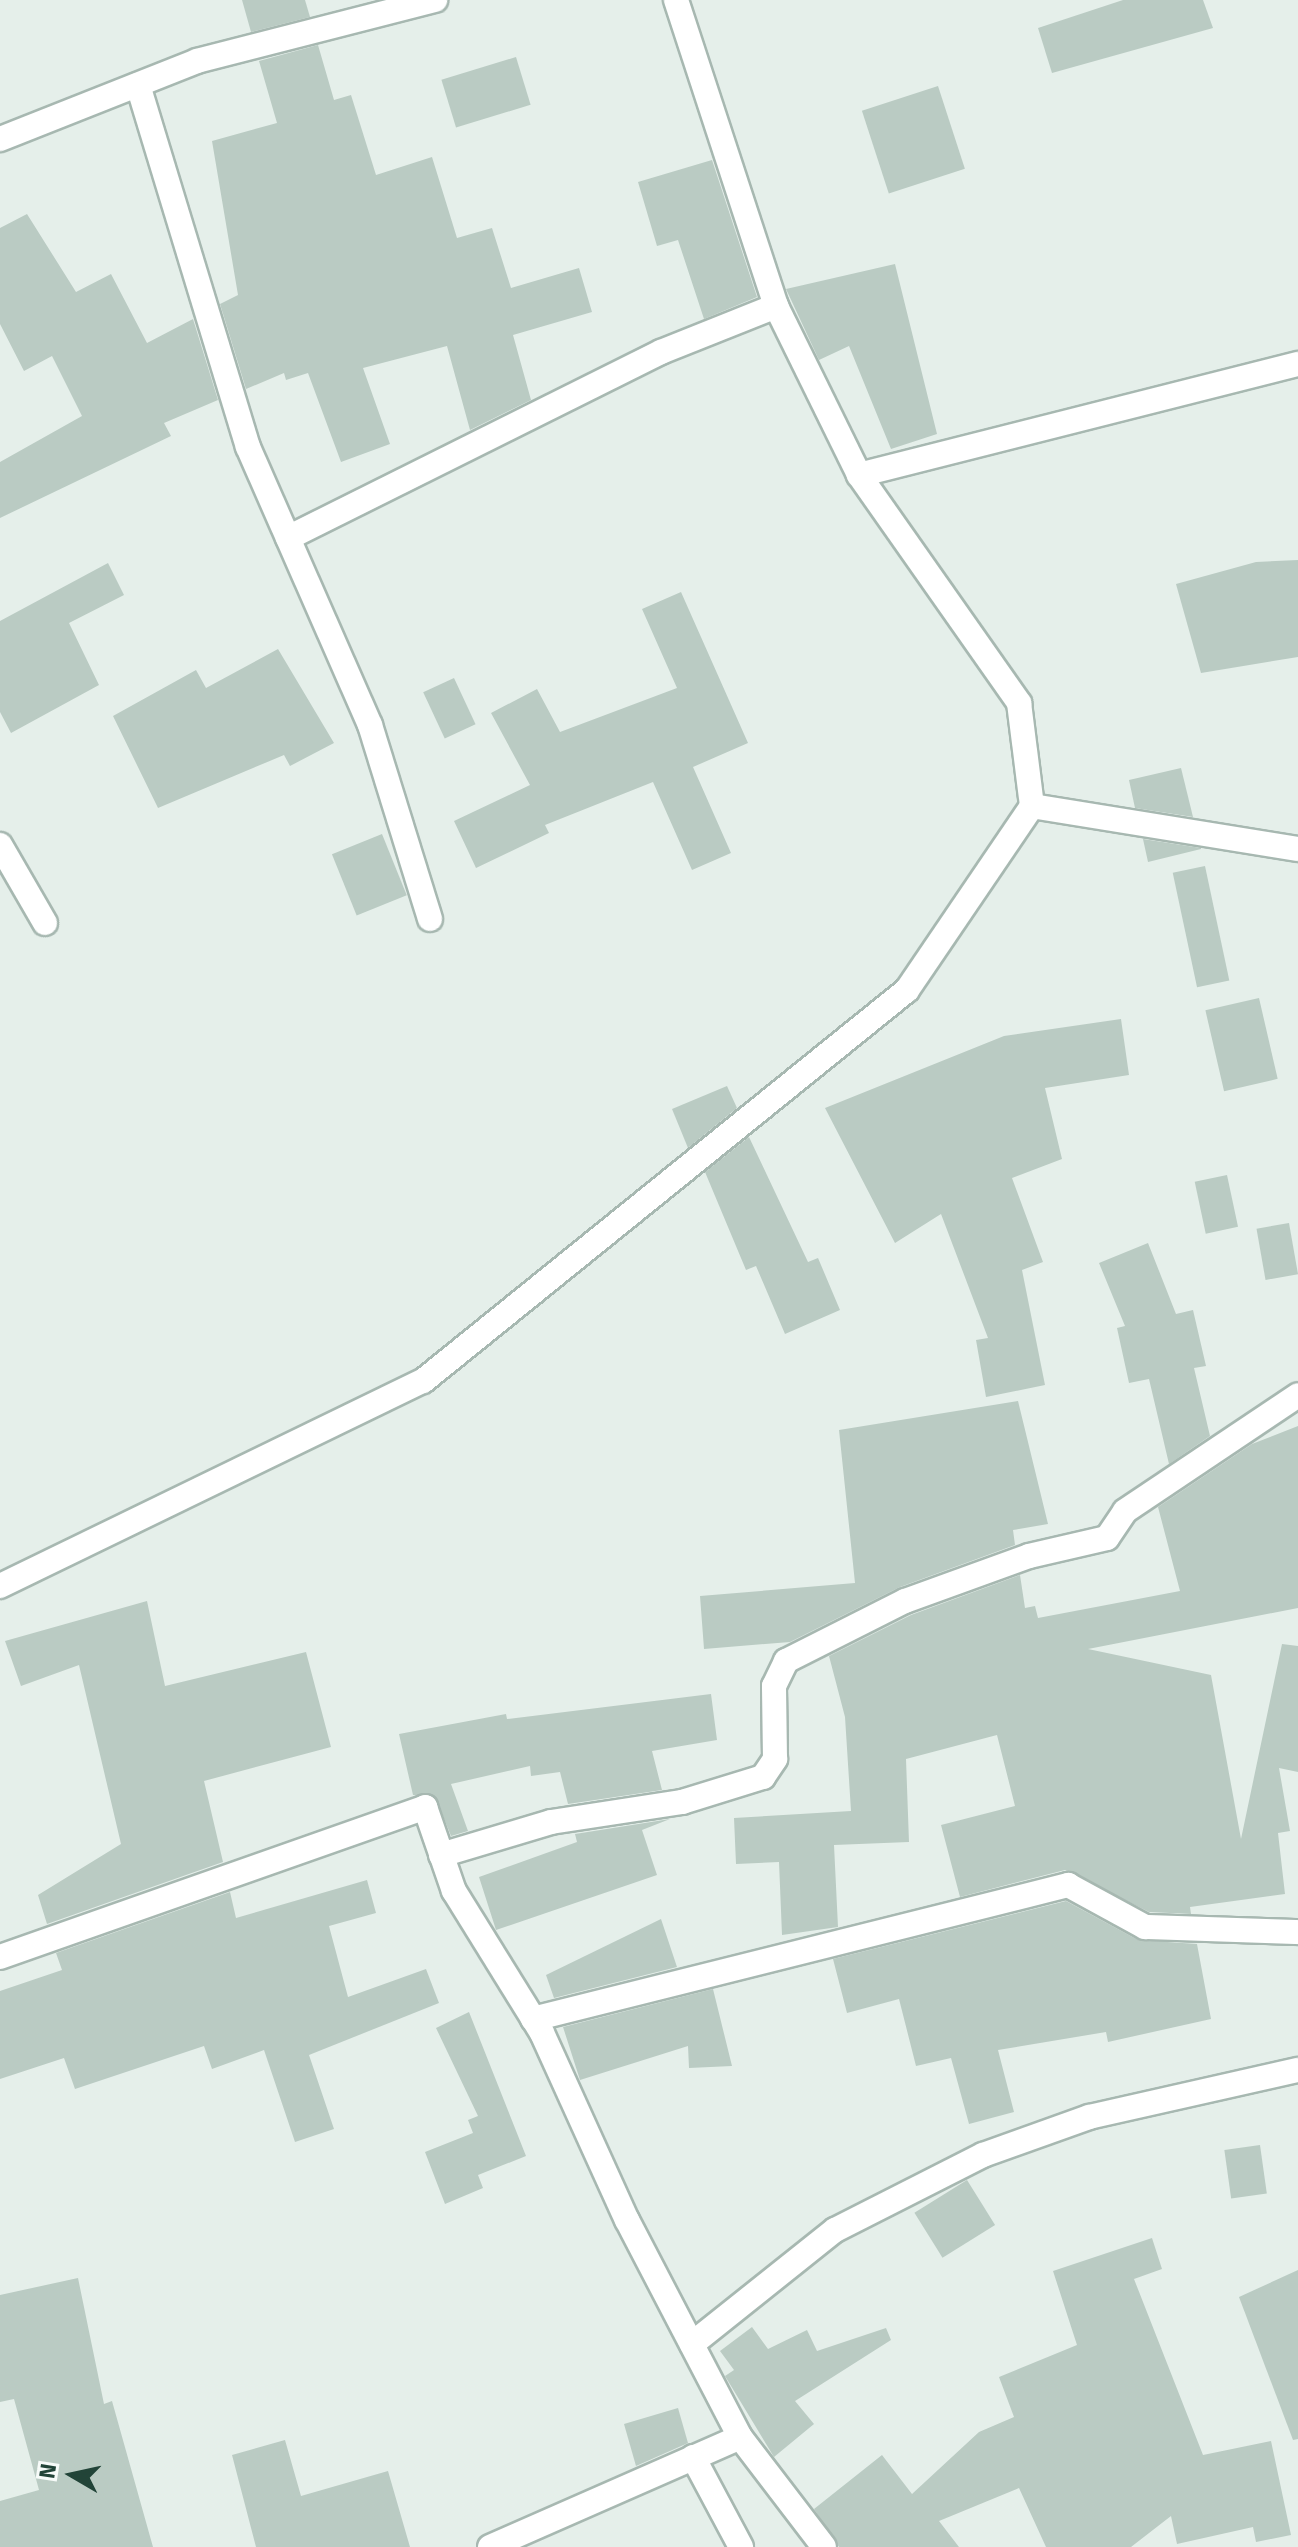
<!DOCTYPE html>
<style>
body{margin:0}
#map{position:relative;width:1298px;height:2547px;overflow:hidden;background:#e5efea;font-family:"Fira Sans",sans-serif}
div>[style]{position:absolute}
.building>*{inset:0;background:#bacbc3;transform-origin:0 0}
.roads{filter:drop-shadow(2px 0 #a7b8b1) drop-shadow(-2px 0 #a7b8b1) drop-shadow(0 2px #a7b8b1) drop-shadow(0 -2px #a7b8b1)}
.street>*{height:24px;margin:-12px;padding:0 12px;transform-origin:12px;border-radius:12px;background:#fff}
span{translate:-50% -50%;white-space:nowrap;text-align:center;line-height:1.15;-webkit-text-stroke:6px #f7fbf9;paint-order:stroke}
.north{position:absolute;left:32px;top:2435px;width:80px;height:80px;-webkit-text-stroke:6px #f7fbf9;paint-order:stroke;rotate:279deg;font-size:22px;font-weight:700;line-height:32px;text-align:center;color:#224438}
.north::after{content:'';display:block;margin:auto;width:28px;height:36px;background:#224438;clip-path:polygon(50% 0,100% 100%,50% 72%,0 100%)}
</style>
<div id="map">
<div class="building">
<i style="clip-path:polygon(242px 0,305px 0,310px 17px,251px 32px)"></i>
<i style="clip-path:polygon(1123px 0,1203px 0,1213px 28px,1052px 73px,1038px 28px)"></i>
<i style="clip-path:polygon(318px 45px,334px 100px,351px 95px,376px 175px,432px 157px,457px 238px,492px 228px,511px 288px,579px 268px,592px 312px,513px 335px,531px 400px,470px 430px,447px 346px,363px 368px,390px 444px,341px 462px,308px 373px,286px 380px,284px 373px,246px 389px,220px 304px,238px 295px,212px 141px,277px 123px,259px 61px)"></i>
<i style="left:516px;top:57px;width:50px;height:78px;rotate:73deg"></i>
<i style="left:938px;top:86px;width:87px;height:80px;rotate:72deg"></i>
<i style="clip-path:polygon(712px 160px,757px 297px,704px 319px,678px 240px,657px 246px,638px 182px)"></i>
<i style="clip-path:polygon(27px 214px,76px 292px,111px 274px,147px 343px,193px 319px,218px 400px,164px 423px,171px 436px,0 518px,0 462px,82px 416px,52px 356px,24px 371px,0 324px,0 228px)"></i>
<i style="clip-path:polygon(895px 264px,937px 434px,891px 449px,849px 346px,819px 360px,786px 289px)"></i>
<i style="clip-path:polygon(1298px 560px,1298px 657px,1201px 673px,1176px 584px,1256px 562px)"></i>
<i style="clip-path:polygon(108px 563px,124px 595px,69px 623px,99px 685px,11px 733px,0 712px,0 621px)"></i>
<i style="clip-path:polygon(681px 592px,748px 743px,693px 767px,731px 853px,692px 870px,653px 782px,545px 825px,549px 833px,476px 868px,454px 821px,530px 785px,491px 713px,537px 689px,560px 732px,677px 688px,642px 609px)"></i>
<i style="clip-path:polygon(278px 649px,334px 743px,290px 766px,284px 755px,158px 808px,113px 716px,196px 670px,206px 688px)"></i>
<i style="left:454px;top:678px;width:51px;height:34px;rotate:65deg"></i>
<i style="clip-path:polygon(1181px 768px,1193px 817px,1135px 808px,1129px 780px)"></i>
<i style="left:382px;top:834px;width:66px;height:54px;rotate:68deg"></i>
<i style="clip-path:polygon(1143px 839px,1201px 848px,1201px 849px,1148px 862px)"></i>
<i style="left:1205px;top:866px;width:117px;height:33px;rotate:78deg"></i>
<i style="left:1259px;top:998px;width:83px;height:55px;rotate:77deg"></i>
<i style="clip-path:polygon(1121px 1019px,1129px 1075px,1045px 1088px,1062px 1159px,1012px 1178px,1043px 1262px,1022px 1270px,1045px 1385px,986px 1397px,976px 1340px,988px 1338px,941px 1214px,895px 1243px,825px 1108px,1004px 1036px)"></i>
<i style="clip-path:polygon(727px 1086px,737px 1108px,688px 1148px,672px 1109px)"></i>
<i style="clip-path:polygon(749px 1137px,808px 1262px,818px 1258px,840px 1310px,785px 1334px,756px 1266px,746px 1270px,705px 1172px)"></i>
<i style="left:1227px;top:1175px;width:53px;height:33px;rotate:78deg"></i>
<i style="left:1289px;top:1223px;width:52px;height:33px;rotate:80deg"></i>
<i style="clip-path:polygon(1148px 1243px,1176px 1314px,1193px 1310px,1206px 1366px,1194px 1368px,1210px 1436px,1169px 1464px,1149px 1379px,1129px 1383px,1117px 1328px,1125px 1326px,1099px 1263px)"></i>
<i style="clip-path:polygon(1018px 1401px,1048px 1524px,1013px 1530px,1015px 1545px,900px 1587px,790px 1642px,704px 1649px,700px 1596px,855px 1583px,839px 1430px)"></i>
<i style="clip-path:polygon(1298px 1426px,1298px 1608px,1088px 1649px,1211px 1675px,1241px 1839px,1282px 1644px,1298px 1646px,1298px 1772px,1279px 1768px,1290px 1831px,1278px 1833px,1285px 1894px,1190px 1907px,1191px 1914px,1149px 1912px,1065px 1870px,960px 1897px,941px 1825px,1015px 1806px,997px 1735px,906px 1759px,909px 1842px,834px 1845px,838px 1927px,782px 1935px,779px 1862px,736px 1864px,734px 1818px,851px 1811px,845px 1717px,829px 1656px,911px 1615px,1020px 1575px,1025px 1608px,1035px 1606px,1038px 1618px,1180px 1591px,1158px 1507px,1252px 1444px)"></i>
<i style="clip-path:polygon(147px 1601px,165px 1686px,306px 1652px,331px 1747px,204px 1781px,223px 1862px,47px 1924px,38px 1895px,121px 1844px,79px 1665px,21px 1686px,5px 1641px)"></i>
<i style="clip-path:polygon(711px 1694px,717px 1740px,652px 1751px,662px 1790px,568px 1804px,560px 1772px,531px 1776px,530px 1766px,451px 1784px,468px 1831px,451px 1836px,435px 1796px,413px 1795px,399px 1734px,506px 1714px,507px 1719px)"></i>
<i style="clip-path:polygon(670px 1819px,642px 1830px,657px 1875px,496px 1930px,479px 1877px,577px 1842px,575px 1834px)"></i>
<i style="clip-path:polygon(367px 1880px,376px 1913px,329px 1926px,348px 1997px,426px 1969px,439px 2003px,309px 2055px,334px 2129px,295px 2142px,264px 2050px,212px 2069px,204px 2046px,75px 2089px,64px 2058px,0 2079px,0 1991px,62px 1970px,56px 1953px,230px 1892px,236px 1918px)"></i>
<i style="clip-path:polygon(1066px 1901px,1138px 1940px,1197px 1944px,1211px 2019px,1108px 2042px,1106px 2032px,998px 2050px,1014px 2112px,969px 2124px,951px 2058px,916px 2066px,899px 1999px,847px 2013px,833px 1959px)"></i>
<i style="clip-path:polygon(661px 1919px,677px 1967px,554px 1998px,546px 1975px)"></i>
<i style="clip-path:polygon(713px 1989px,732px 2066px,689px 2068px,688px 2046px,580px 2080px,563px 2027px)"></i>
<i style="clip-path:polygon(469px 2012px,526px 2156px,478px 2175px,483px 2188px,445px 2204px,425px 2152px,473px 2133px,468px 2120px,478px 2116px,436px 2028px)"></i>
<i style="left:1260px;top:2145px;width:49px;height:36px;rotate:82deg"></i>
<i style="left:967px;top:2180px;width:53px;height:62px;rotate:58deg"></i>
<i style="clip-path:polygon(1152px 2238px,1162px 2269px,1134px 2279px,1203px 2455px,1271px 2441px,1291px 2535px,1256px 2542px,1253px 2527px,1177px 2544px,1171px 2516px,1131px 2547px,1046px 2547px,1019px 2488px,939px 2521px,959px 2547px,839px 2547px,814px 2509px,882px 2455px,912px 2494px,979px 2432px,1014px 2417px,999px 2377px,1077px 2345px,1053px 2271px)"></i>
<i style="clip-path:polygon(1298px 2270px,1298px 2439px,1293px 2440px,1239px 2297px)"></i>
<i style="clip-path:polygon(78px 2278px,104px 2404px,112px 2401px,153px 2547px,0 2547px,0 2501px,39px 2490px,14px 2399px,0 2402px,0 2295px)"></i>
<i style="clip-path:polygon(752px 2327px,768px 2349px,807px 2330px,817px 2351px,886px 2328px,891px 2340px,795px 2401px,814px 2424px,774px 2457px,725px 2376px,734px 2370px,720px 2351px)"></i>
<i style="clip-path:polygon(678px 2408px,688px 2443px,636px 2466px,624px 2424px)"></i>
<i style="clip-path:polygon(285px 2440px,301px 2496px,388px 2471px,410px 2547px,256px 2547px,232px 2455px)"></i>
</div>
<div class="roads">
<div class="street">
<i style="left:676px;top:0;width:322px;rotate:71.9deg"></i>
<i style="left:776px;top:306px;width:188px;rotate:63.8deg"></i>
<i style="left:859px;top:475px;width:279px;rotate:54.9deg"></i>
<i style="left:1019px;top:703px;width:104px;rotate:82.8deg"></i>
<i style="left:1032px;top:806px;width:269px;rotate:9.2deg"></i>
<i style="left:138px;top:85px;width:378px;rotate:73.1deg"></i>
<i style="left:248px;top:447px;width:304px;rotate:66.3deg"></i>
<i style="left:370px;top:725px;width:203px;rotate:72.8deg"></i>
<i style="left:0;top:139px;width:212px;rotate:-21.6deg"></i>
<i style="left:197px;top:61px;width:246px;rotate:-14.4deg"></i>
<i style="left:859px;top:475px;width:453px;rotate:-14.2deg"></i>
<i style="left:288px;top:538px;width:417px;rotate:-26.5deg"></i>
<i style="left:661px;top:352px;width:124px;rotate:-21.8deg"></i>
<i style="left:0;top:845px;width:90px;rotate:60deg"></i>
<i style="left:0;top:1586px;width:470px;rotate:-25.9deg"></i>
<i style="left:423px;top:1381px;width:622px;rotate:-38.93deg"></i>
<i style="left:907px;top:990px;width:222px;rotate:-55.8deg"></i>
<i style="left:441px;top:1855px;width:115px;rotate:-16.7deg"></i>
<i style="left:551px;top:1822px;width:133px;rotate:-8.7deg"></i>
<i style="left:682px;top:1802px;width:85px;rotate:-17.2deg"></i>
<i style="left:763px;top:1777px;width:22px;rotate:-56deg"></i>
<i style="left:775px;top:1759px;width:73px;rotate:-90.8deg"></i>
<i style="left:774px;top:1686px;width:28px;rotate:-64deg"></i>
<i style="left:786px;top:1661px;width:133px;rotate:-26.8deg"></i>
<i style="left:905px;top:1601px;width:132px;rotate:-19.9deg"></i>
<i style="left:1029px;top:1556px;width:80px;rotate:-13deg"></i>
<i style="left:1107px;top:1538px;width:32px;rotate:-56deg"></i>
<i style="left:1125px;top:1511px;width:208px;rotate:-33.8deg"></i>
<i style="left:0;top:1957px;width:451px;rotate:-19.4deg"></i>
<i style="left:425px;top:1807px;width:89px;rotate:71deg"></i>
<i style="left:454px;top:1891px;width:167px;rotate:58.2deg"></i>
<i style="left:542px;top:2033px;width:205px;rotate:65.6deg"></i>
<i style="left:627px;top:2220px;width:245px;rotate:62.5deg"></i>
<i style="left:533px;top:2019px;width:552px;rotate:-14.06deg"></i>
<i style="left:1068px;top:1885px;width:88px;rotate:28.6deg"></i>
<i style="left:1145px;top:1927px;width:153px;rotate:1.9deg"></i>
<i style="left:692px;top:2344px;width:183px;rotate:-38.6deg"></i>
<i style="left:835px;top:2230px;width:166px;rotate:-26.9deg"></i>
<i style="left:983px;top:2155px;width:113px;rotate:-19.7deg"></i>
<i style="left:1089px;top:2117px;width:214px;rotate:-12.7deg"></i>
<i style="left:693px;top:2457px;width:102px;rotate:61.9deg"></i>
<i style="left:490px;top:2547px;width:273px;rotate:-23.7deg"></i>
<i style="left:740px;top:2437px;width:138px;rotate:52.6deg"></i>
</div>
</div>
<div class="north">N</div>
</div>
